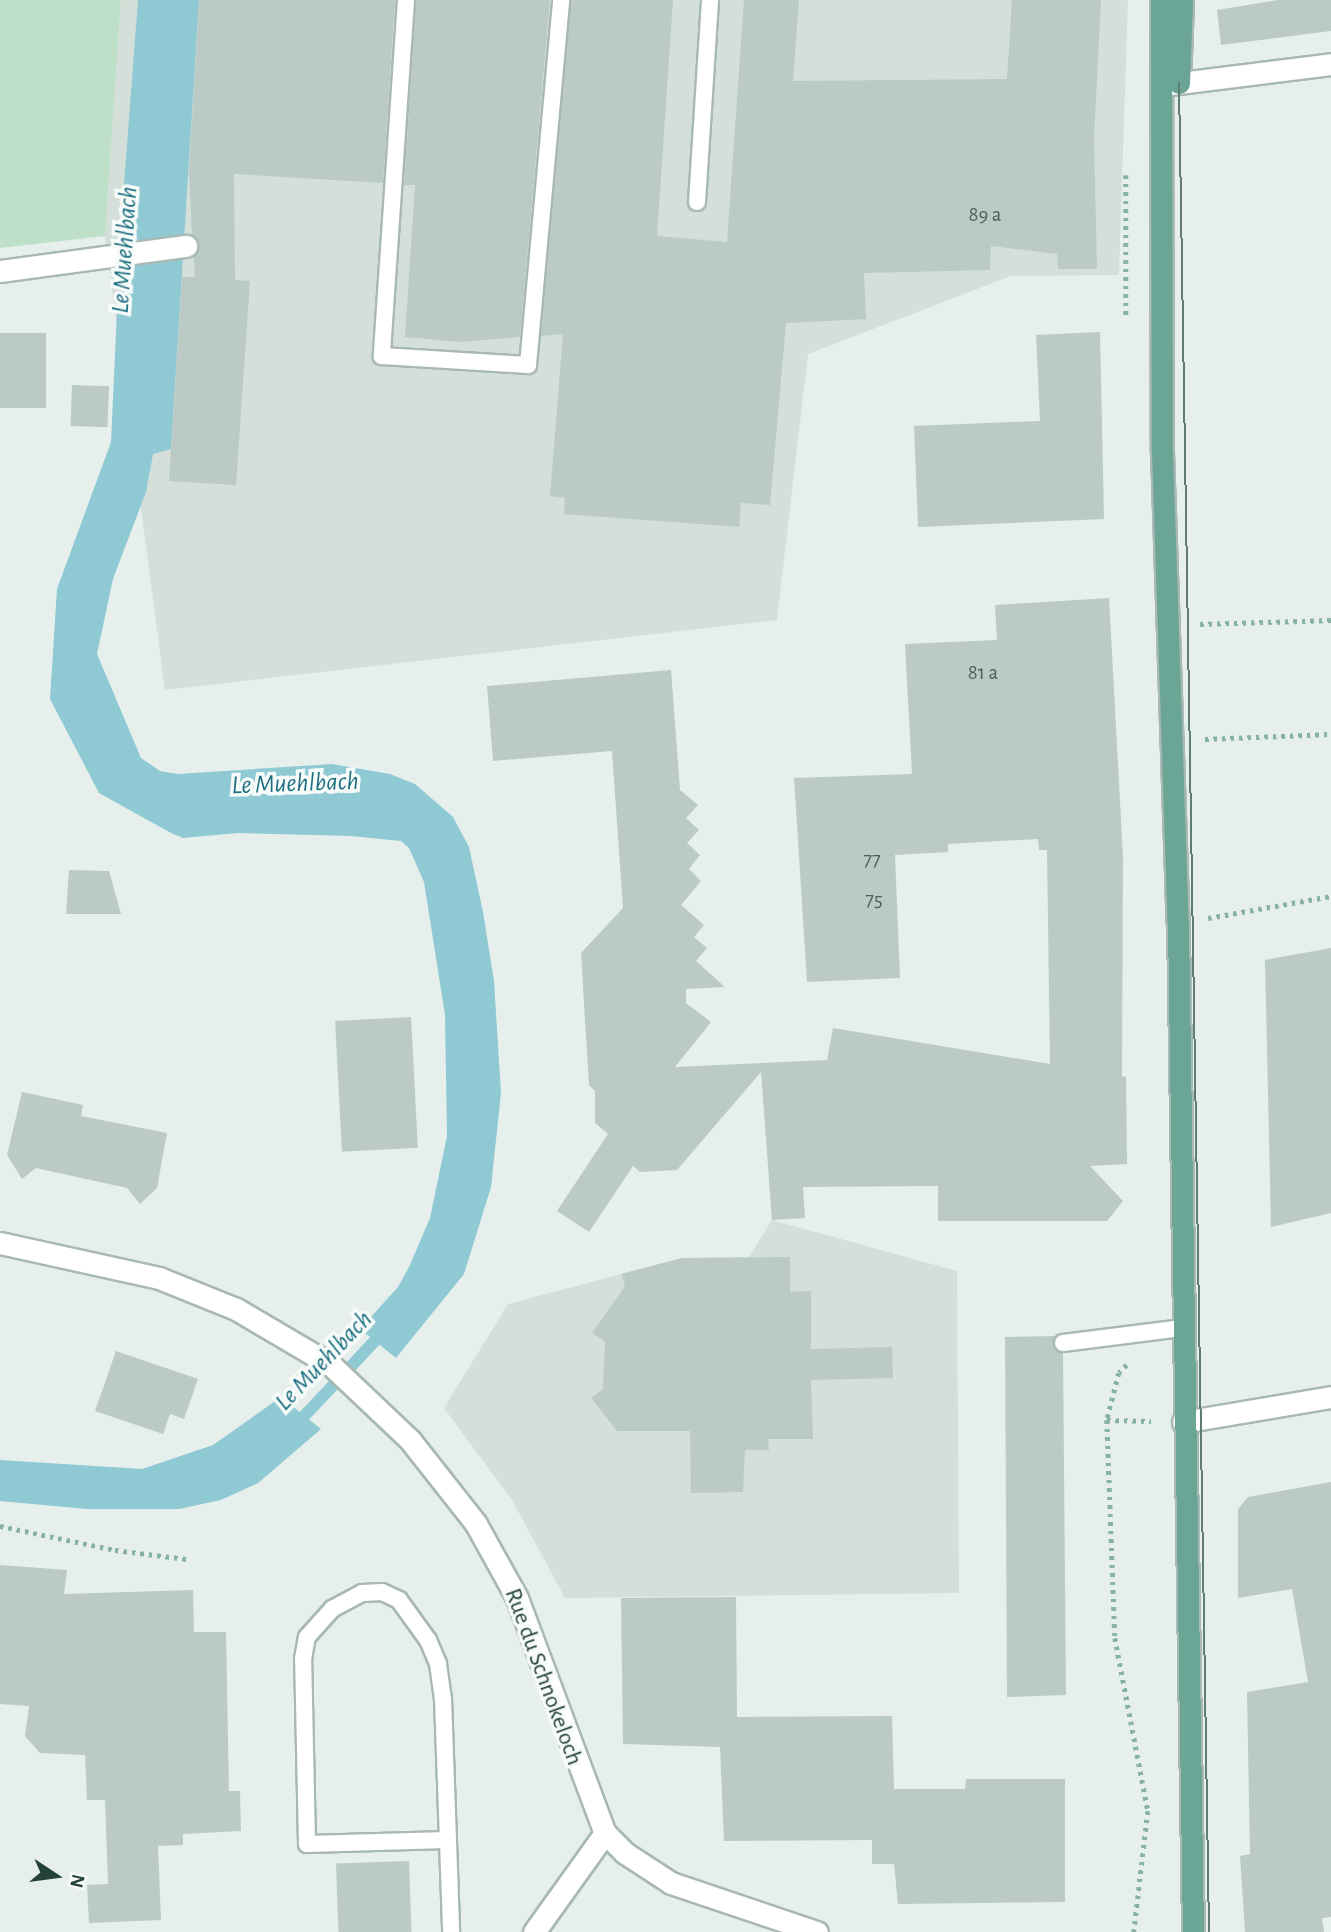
<!DOCTYPE html>
<style>
body{margin:0}
#map{position:relative;width:1331px;height:1932px;overflow:hidden;background:#e6efeb;font-family:"Alegreya Sans",sans-serif}
div>[style]{position:absolute}
.built>*{inset:0;background:#d4dfda}
.green>*{inset:0;background:#bfe0c8}
.water>*{inset:0;background:#8ec9d4}
.stream>*{height:12px;margin:-6px;padding:0 6px;transform-origin:6px;border-radius:6px;background:#8ec9d4}
.building>*{inset:0;background:#bbcac4;transform-origin:0 0}
.path>*{height:4.5px;margin-top:-2.25px;transform-origin:0;background:repeating-linear-gradient(90deg,#86b3a5 0 3.5px,transparent 0 8.5px)}
.roads{filter:drop-shadow(2px 0 #a8b8b2) drop-shadow(-2px 0 #a8b8b2) drop-shadow(0 2px #a8b8b2) drop-shadow(0 -2px #a8b8b2)}
.lane>*{height:16px;margin:-8px;padding:0 8px;transform-origin:8px;border-radius:8px;background:#fff}
.street>*{height:21px;margin:-10.5px;padding:0 10.5px;transform-origin:10.5px;border-radius:10.5px;background:#fff}
.secondary>*{height:21px;margin:-10.5px;padding:0 10.5px;transform-origin:10.5px;border-radius:10.5px;background:#fff}
.primary>*{height:21px;margin:-10.5px;padding:0 10.5px;transform-origin:10.5px;border-radius:10.5px;background:#6aa596}
.tram>*{height:2px;margin:-1px;padding:0 1px;transform-origin:1px;border-radius:1px;background:#5f7d75}
span{translate:-50% -50%;white-space:nowrap;text-align:center;line-height:1.15;-webkit-text-stroke:7px #f7fbf9;paint-order:stroke}
.number-label{font-size:21px;color:#4a645c}
.number-label span{-webkit-text-stroke-width:0}
.street-label{font-size:24px;color:#24423a}
.water-label{font-size:26px;color:#1c6f80;font-style:italic}
.north{position:absolute;left:21px;top:1841px;width:70px;height:70px;-webkit-text-stroke:5px #f7fbf9;paint-order:stroke;rotate:103deg;font-size:19px;font-weight:700;line-height:28px;text-align:center;color:#24423a}
.north::after{content:'';display:block;margin:auto;width:24px;height:32px;background:#24423a;clip-path:polygon(50% 0,100% 100%,50% 72%,0 100%)}
</style>
<div id="map">
<div class="built">
<i style="clip-path:polygon(121px 0,1128px 0,1119px 275px,1011px 276px,808px 354px,777px 620px,165px 690px,105px 236px)"></i>
<i style="clip-path:polygon(772px 1220px,957px 1271px,959px 1593px,565px 1598px,512px 1500px,444px 1408px,508px 1304px,682px 1258px,749px 1257px)"></i>
</div>
<div class="green">
<i style="clip-path:polygon(0 0,121px 0,105px 236px,0 248px)"></i>
</div>
<div class="water">
<i style="clip-path:polygon(138px 0,199px 0,171px 449px,153px 454px,146px 492px,113px 579px,97px 654px,141px 758px,160px 771px,178px 774px,332px 764px,390px 774px,415px 784px,453px 817px,469px 847px,483px 912px,494px 981px,501px 1093px,491px 1187px,464px 1274px,396px 1358px,360px 1329px,398px 1287px,409px 1267px,430px 1218px,447px 1136px,445px 1015px,424px 882px,409px 848px,401px 841px,351px 836px,238px 833px,183px 838px,171px 833px,99px 793px,50px 699px,57px 589px,111px 442px,121px 224px)"></i>
<i style="clip-path:polygon(281px 1397px,321px 1429px,258px 1483px,221px 1500px,179px 1509px,86px 1509px,0 1501px,0 1460px,142px 1469px,213px 1445px)"></i>
</div>
<div class="stream">
<i style="left:293px;top:1428px;width:136px;rotate:-46.8deg"></i>
</div>
<div class="building">
<i style="clip-path:polygon(199px 0,395px 0,383px 183px,234px 174px,235px 280px,250px 281px,236px 485px,169px 481px,182px 277px,195px 277px,194px 257px,199px 245px,192px 235px,189px 171px)"></i>
<i style="clip-path:polygon(416px 0,550px 0,520px 337px,461px 342px,405px 337px,415px 185px,404px 185px)"></i>
<i style="clip-path:polygon(571px 0,673px 0,657px 236px,727px 242px,744px 0,799px 0,793px 81px,1007px 79px,1012px 0,1101px 0,1094px 137px,1097px 269px,1058px 269px,1057px 254px,991px 246px,990px 270px,864px 273px,866px 319px,786px 323px,770px 505px,741px 503px,739px 527px,564px 514px,565px 498px,550px 496px,563px 334px,541px 336px)"></i>
<i style="clip-path:polygon(1278px 0,1331px 0,1331px 31px,1221px 45px,1217px 10px)"></i>
<i style="clip-path:polygon(1100px 332px,1104px 519px,918px 527px,914px 426px,1040px 421px,1036px 335px)"></i>
<i style="left:0;top:333px;width:46px;height:75px"></i>
<i style="left:72px;top:385px;width:37px;height:41px;rotate:2deg"></i>
<i style="clip-path:polygon(1109px 598px,1123px 856px,1122px 1076px,1126px 1077px,1127px 1164px,1090px 1166px,1123px 1201px,1107px 1221px,938px 1221px,938px 1186px,803px 1187px,805px 1218px,772px 1220px,761px 1072px,677px 1170px,640px 1172px,633px 1166px,589px 1232px,557px 1211px,608px 1134px,595px 1123px,595px 1091px,589px 1085px,581px 953px,623px 908px,612px 751px,493px 761px,487px 686px,671px 670px,680px 790px,698px 805px,686px 818px,699px 830px,687px 843px,700px 855px,689px 869px,701px 881px,681px 905px,704px 925px,694px 937px,707px 948px,696px 961px,725px 987px,686px 989px,686px 1003px,711px 1022px,675px 1067px,827px 1060px,833px 1028px,1050px 1064px,1047px 850px,1039px 850px,1038px 839px,948px 844px,948px 852px,895px 855px,900px 978px,807px 982px,794px 778px,912px 774px,905px 644px,997px 640px,995px 605px)"></i>
<i style="clip-path:polygon(69px 870px,109px 871px,121px 914px,66px 914px)"></i>
<i style="clip-path:polygon(1331px 948px,1331px 1213px,1271px 1227px,1265px 960px)"></i>
<i style="left:411px;top:1017px;width:131px;height:76px;rotate:87deg"></i>
<i style="clip-path:polygon(22px 1092px,83px 1105px,81px 1116px,167px 1133px,157px 1188px,140px 1204px,127px 1188px,36px 1168px,22px 1179px,7px 1155px)"></i>
<i style="clip-path:polygon(790px 1257px,790px 1292px,811px 1291px,811px 1349px,892px 1347px,893px 1378px,811px 1380px,813px 1439px,768px 1439px,769px 1450px,745px 1450px,743px 1492px,691px 1493px,690px 1431px,617px 1431px,591px 1398px,603px 1389px,605px 1341px,592px 1333px,625px 1286px,621px 1274px,682px 1258px)"></i>
<i style="clip-path:polygon(1056px 1336px,1054px 1349px,1063px 1353px,1066px 1695px,1007px 1697px,1005px 1337px)"></i>
<i style="clip-path:polygon(116px 1351px,198px 1379px,184px 1419px,170px 1414px,163px 1434px,95px 1411px)"></i>
<i style="clip-path:polygon(1331px 1482px,1331px 1917px,1322px 1918px,1324px 1932px,1245px 1932px,1240px 1856px,1250px 1854px,1247px 1692px,1308px 1682px,1292px 1589px,1238px 1598px,1238px 1509px,1248px 1497px)"></i>
<i style="clip-path:polygon(0 1565px,67px 1570px,64px 1594px,193px 1590px,194px 1632px,226px 1632px,229px 1791px,240px 1791px,241px 1831px,183px 1834px,183px 1845px,158px 1846px,161px 1920px,89px 1923px,87px 1885px,108px 1884px,105px 1800px,87px 1800px,85px 1755px,40px 1753px,25px 1736px,29px 1706px,0 1704px)"></i>
<i style="clip-path:polygon(736px 1597px,737px 1717px,892px 1716px,894px 1789px,965px 1789px,966px 1779px,1065px 1779px,1065px 1902px,898px 1904px,894px 1864px,872px 1864px,872px 1840px,724px 1841px,720px 1747px,623px 1744px,621px 1598px)"></i>
<i style="left:409px;top:1861px;width:71px;height:73px;rotate:88deg"></i>
</div>
<div class="path">
<i style="left:1126px;top:175px;width:141px;rotate:90deg"></i>
<i style="left:1200px;top:624px;width:131px;rotate:-1.7deg"></i>
<i style="left:1205px;top:739px;width:126px;rotate:-2.3deg"></i>
<i style="left:1208px;top:918px;width:125px;rotate:-10.1deg"></i>
<i style="left:1127px;top:1365px;width:11px;rotate:135deg"></i>
<i style="left:1119px;top:1373px;width:49px;rotate:104.3deg"></i>
<i style="left:1107px;top:1420px;width:218px;rotate:87.9deg"></i>
<i style="left:1115px;top:1638px;width:176px;rotate:79.2deg"></i>
<i style="left:1148px;top:1811px;width:122px;rotate:96.6deg"></i>
<i style="left:1107px;top:1420px;width:44px;rotate:1.3deg"></i>
<i style="left:0;top:1526px;width:117px;rotate:11.8deg"></i>
<i style="left:115px;top:1550px;width:72px;rotate:7.2deg"></i>
</div>
<div class="roads">
<div class="lane">
<i style="left:406px;top:0;width:357px;rotate:93.9deg"></i>
<i style="left:382px;top:356px;width:146px;rotate:3.5deg"></i>
<i style="left:528px;top:365px;width:366px;rotate:-84.8deg"></i>
<i style="left:697px;top:202px;width:202px;rotate:-86.3deg"></i>
<i style="left:1063px;top:1343px;width:119px;rotate:-7.2deg"></i>
<i style="left:447px;top:1840px;width:140px;rotate:178.4deg"></i>
<i style="left:307px;top:1844px;width:185px;rotate:-91.2deg"></i>
<i style="left:303px;top:1659px;width:22px;rotate:-80deg"></i>
<i style="left:307px;top:1637px;width:38px;rotate:-48deg"></i>
<i style="left:332px;top:1609px;width:34px;rotate:-28deg"></i>
<i style="left:362px;top:1593px;width:20px;rotate:-3deg"></i>
<i style="left:382px;top:1592px;width:19px;rotate:25deg"></i>
<i style="left:399px;top:1600px;width:49px;rotate:54.1deg"></i>
<i style="left:428px;top:1640px;width:26px;rotate:67deg"></i>
<i style="left:438px;top:1664px;width:34px;rotate:82deg"></i>
<i style="left:443px;top:1698px;width:234px;rotate:88deg"></i>
</div>
<div class="street">
<i style="left:1163px;top:85px;width:169px;rotate:-7.1deg"></i>
<i style="left:0;top:271px;width:188px;rotate:-7.7deg"></i>
<i style="left:1183px;top:1422px;width:150px;rotate:-9.6deg"></i>
<i style="left:534px;top:1932px;width:122px;rotate:-54.4deg"></i>
</div>
<div class="secondary">
<i style="left:0;top:1243px;width:163px;rotate:12.4deg"></i>
<i style="left:159px;top:1278px;width:83px;rotate:21.9deg"></i>
<i style="left:236px;top:1309px;width:110px;rotate:30.5deg"></i>
<i style="left:331px;top:1365px;width:109px;rotate:43.5deg"></i>
<i style="left:410px;top:1440px;width:107px;rotate:51.8deg"></i>
<i style="left:476px;top:1524px;width:85px;rotate:61deg"></i>
<i style="left:517px;top:1598px;width:251px;rotate:69.5deg"></i>
<i style="left:605px;top:1833px;width:28px;rotate:45deg"></i>
<i style="left:625px;top:1853px;width:55px;rotate:33.1deg"></i>
<i style="left:671px;top:1883px;width:154px;rotate:18.6deg"></i>
</div>
<div class="primary">
<i style="left:1161px;top:0;width:452px;rotate:89.9deg"></i>
<i style="left:1162px;top:452px;width:471px;rotate:88.1deg"></i>
<i style="left:1178px;top:923px;width:1009px;rotate:89.15deg"></i>
<i style="left:1179px;top:83px;width:83px;rotate:-87.9deg"></i>
</div>
</div>
<div class="tram">
<i style="left:1179px;top:83px;width:1849px;rotate:89.07deg"></i>
</div>
<div class="number-label">
<span style="left:985px;top:215px">89 a</span>
<span style="left:983px;top:673px">81 a</span>
<span style="left:872px;top:860px">77</span>
<span style="left:874px;top:900px">75</span>
</div>
<div class="street-label">
<span style="left:543px;top:1677px;rotate:70deg">Rue du Schnokeloch</span>
</div>
<div class="water-label">
<span style="left:125px;top:250px;rotate:-86deg">Le Muehlbach</span>
<span style="left:295px;top:784px;rotate:-2deg">Le Muehlbach</span>
<span style="left:324px;top:1361px;rotate:-46deg">Le Muehlbach</span>
</div>
<div class="north">N</div>
</div>
